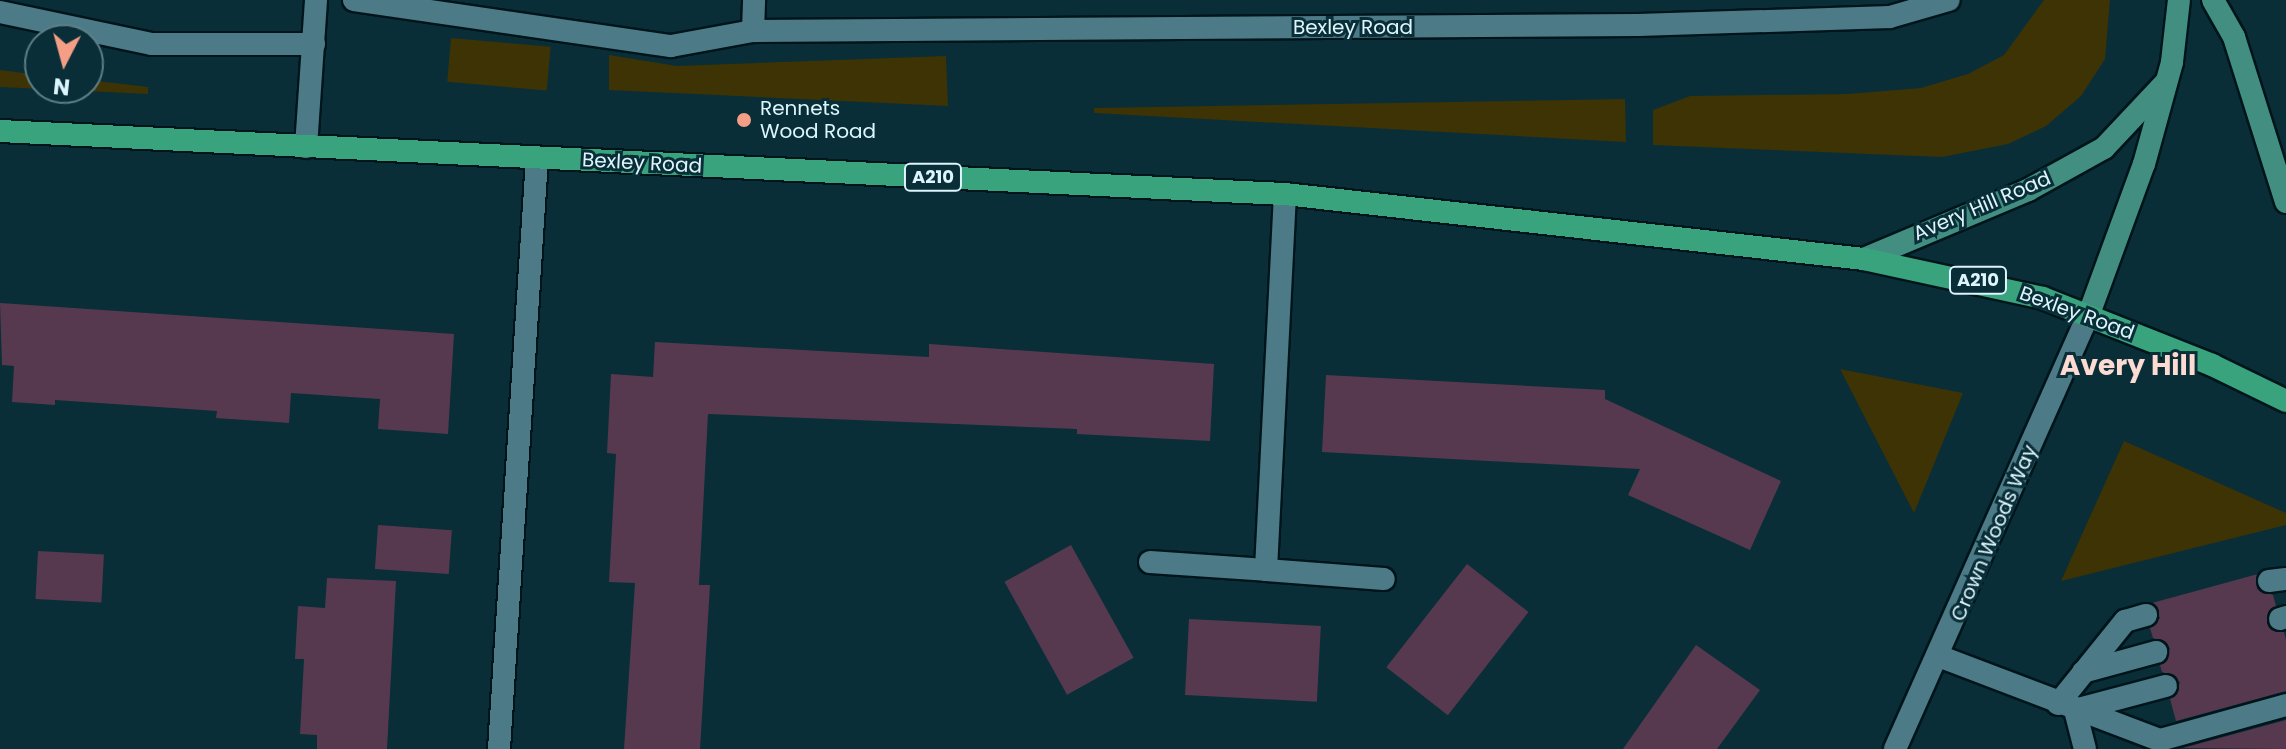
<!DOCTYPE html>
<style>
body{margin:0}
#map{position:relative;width:2286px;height:749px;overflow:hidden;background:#092e37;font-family:Poppins,sans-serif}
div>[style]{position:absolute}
.green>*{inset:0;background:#3d3305;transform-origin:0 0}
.building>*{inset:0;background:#57394f;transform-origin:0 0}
.roads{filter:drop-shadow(2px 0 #00151b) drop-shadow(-2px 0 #00151b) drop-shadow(0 2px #00151b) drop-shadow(0 -2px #00151b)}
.service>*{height:22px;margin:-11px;padding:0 11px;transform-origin:11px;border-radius:11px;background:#4c7b87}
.minor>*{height:22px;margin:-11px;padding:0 11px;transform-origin:11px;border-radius:11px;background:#4c7b87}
.secondary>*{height:22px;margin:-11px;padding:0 11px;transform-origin:11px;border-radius:11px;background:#428f82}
.primary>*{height:22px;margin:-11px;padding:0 11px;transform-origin:11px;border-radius:11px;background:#39a37d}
.dots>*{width:22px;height:22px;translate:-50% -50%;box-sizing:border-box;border:4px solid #092e37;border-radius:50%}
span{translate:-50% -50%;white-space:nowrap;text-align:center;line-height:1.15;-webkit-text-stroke:6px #092e37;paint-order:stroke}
.shield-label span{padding:2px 6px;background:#092e37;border:2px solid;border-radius:6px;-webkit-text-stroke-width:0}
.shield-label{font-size:18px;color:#ddf5fc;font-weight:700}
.street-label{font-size:20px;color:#ddf5fc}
.poi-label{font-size:20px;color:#ddf5fc}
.left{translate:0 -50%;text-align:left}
.district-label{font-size:28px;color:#fddbd2;font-weight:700}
.north{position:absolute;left:24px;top:24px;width:80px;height:80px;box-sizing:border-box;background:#092e37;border:2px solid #5e7e86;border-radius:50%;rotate:186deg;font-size:22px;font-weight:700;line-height:32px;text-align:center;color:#ddf5fc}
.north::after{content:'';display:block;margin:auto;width:28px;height:36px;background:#f49e86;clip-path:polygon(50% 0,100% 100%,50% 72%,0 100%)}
</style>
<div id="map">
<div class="green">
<i style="clip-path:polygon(2044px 0,2110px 0,2105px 59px,2081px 96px,2046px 126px,2008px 144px,1942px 157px,1653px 145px,1653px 110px,1690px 96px,1848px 94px,1921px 88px,1968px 74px,2004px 55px)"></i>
<i style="left:451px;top:38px;width:100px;height:44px;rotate:5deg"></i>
<i style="clip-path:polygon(609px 55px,677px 66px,946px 56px,948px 106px,609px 90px)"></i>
<i style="clip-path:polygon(0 70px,40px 75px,40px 88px,88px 88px,88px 80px,148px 87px,148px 94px,0 87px)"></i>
<i style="clip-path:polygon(1625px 99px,1626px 142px,1094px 113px,1094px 108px)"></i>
<i style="clip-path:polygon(1840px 369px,1963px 393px,1914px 513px)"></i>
<i style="clip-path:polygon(2124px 441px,2286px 513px,2286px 525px,2061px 581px)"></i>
</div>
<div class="building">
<i style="clip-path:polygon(0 303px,454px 334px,448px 434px,378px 429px,380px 399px,291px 393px,289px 423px,216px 418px,217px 411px,55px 400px,55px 405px,12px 402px,14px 366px,2px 365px)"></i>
<i style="clip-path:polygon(655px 342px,929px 357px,929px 344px,1214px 364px,1210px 441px,1077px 434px,1077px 429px,708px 414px,699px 585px,710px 585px,700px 749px,624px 749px,635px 583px,609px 582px,616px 454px,607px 453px,611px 374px,653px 377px)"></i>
<i style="clip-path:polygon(1326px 375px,1605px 390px,1605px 399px,1781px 481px,1750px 550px,1628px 495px,1640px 469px,1322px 452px)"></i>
<i style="left:378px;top:525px;width:74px;height:44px;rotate:4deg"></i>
<i style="left:1071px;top:545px;width:129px;height:76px;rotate:61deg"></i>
<i style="left:38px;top:551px;width:66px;height:48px;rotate:3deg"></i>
<i style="left:1467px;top:564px;width:78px;height:131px;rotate:38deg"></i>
<i style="clip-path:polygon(2258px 574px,2257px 589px,2273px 595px,2276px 606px,2267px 615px,2267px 624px,2284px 632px,2286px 640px,2286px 691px,2176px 721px,2170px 699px,2180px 683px,2175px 676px,2162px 672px,2160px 665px,2170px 649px,2165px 642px,2153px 638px,2150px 628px,2160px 618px,2152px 603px)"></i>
<i style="clip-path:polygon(327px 578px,396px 581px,387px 749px,317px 749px,317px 735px,300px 734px,304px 659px,295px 659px,298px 606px,325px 608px)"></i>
<i style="left:1189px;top:619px;width:132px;height:76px;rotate:3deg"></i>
<i style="clip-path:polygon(1696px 645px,1760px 690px,1717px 749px,1623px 749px)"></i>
<i style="clip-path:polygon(2286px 720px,2286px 749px,2183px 748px)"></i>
</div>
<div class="roads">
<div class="service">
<i style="left:2269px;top:581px;width:17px;rotate:-7deg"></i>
<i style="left:2280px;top:619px;width:6px;rotate:-18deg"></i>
<i style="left:1941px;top:657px;width:234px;rotate:20.8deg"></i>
<i style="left:2160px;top:740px;width:131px;rotate:-15.5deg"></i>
<i style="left:2083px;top:672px;width:76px;rotate:-15.3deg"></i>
<i style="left:2058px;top:704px;width:107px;rotate:-51.1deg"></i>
<i style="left:2125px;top:621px;width:22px;rotate:-16deg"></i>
<i style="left:2085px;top:749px;width:40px;rotate:-104.4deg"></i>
<i style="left:2075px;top:710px;width:94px;rotate:-14.8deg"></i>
</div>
<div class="minor">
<i style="left:354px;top:0;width:320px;rotate:8.3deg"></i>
<i style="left:671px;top:46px;width:83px;rotate:-10.4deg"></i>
<i style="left:753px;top:31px;width:885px;rotate:-0.39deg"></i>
<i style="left:1638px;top:25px;width:252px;rotate:-1.8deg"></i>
<i style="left:1890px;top:17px;width:61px;rotate:-16.1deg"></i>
<i style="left:0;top:12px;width:155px;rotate:11.9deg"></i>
<i style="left:152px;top:44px;width:162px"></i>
<i style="left:753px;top:31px;width:31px;rotate:-88deg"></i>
<i style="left:306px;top:147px;width:147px;rotate:-86.1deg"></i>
<i style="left:1285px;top:194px;width:376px;rotate:92.9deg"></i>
<i style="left:1266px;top:570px;width:118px;rotate:4.4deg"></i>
<i style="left:1150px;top:562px;width:116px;rotate:3.9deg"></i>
<i style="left:499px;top:749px;width:592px;rotate:-86.32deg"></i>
<i style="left:1895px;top:749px;width:476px;rotate:-66deg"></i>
</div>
<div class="secondary">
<i style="left:2213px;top:0;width:43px;rotate:60.4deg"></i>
<i style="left:2234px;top:37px;width:173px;rotate:72.5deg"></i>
<i style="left:1864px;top:259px;width:178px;rotate:-22.8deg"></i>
<i style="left:2028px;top:190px;width:87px;rotate:-28.9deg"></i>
<i style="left:2104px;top:148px;width:91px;rotate:-46.8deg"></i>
<i style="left:2089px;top:314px;width:160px;rotate:-69.9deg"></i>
<i style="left:2144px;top:164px;width:106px;rotate:-74.6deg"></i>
<i style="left:2172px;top:62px;width:62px;rotate:-83.6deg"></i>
</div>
<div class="primary">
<i style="left:0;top:131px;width:1287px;rotate:2.81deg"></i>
<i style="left:1285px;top:194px;width:583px;rotate:6.41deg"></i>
<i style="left:1864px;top:259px;width:183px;rotate:12.3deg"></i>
<i style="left:2043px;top:298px;width:182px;rotate:21.6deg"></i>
<i style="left:2212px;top:365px;width:82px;rotate:25.9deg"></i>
</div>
</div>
<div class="dots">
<i style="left:744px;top:120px;background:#f49e86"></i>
</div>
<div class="shield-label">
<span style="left:933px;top:177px">A210</span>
<span style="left:1978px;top:280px">A210</span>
</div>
<div class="street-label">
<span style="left:1353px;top:27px">Bexley Road</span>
<span style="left:642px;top:163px;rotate:3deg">Bexley Road</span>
<span style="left:1982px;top:206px;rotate:-23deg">Avery Hill Road</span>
<span style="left:2077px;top:313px;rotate:20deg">Bexley Road</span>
<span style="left:1994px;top:533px;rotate:-67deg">Crown Woods Way</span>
</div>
<div class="poi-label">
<span class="left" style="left:760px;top:120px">Rennets<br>Wood Road</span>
</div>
<div class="district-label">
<span style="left:2128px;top:366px">Avery Hill</span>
</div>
<div class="north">N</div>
</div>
